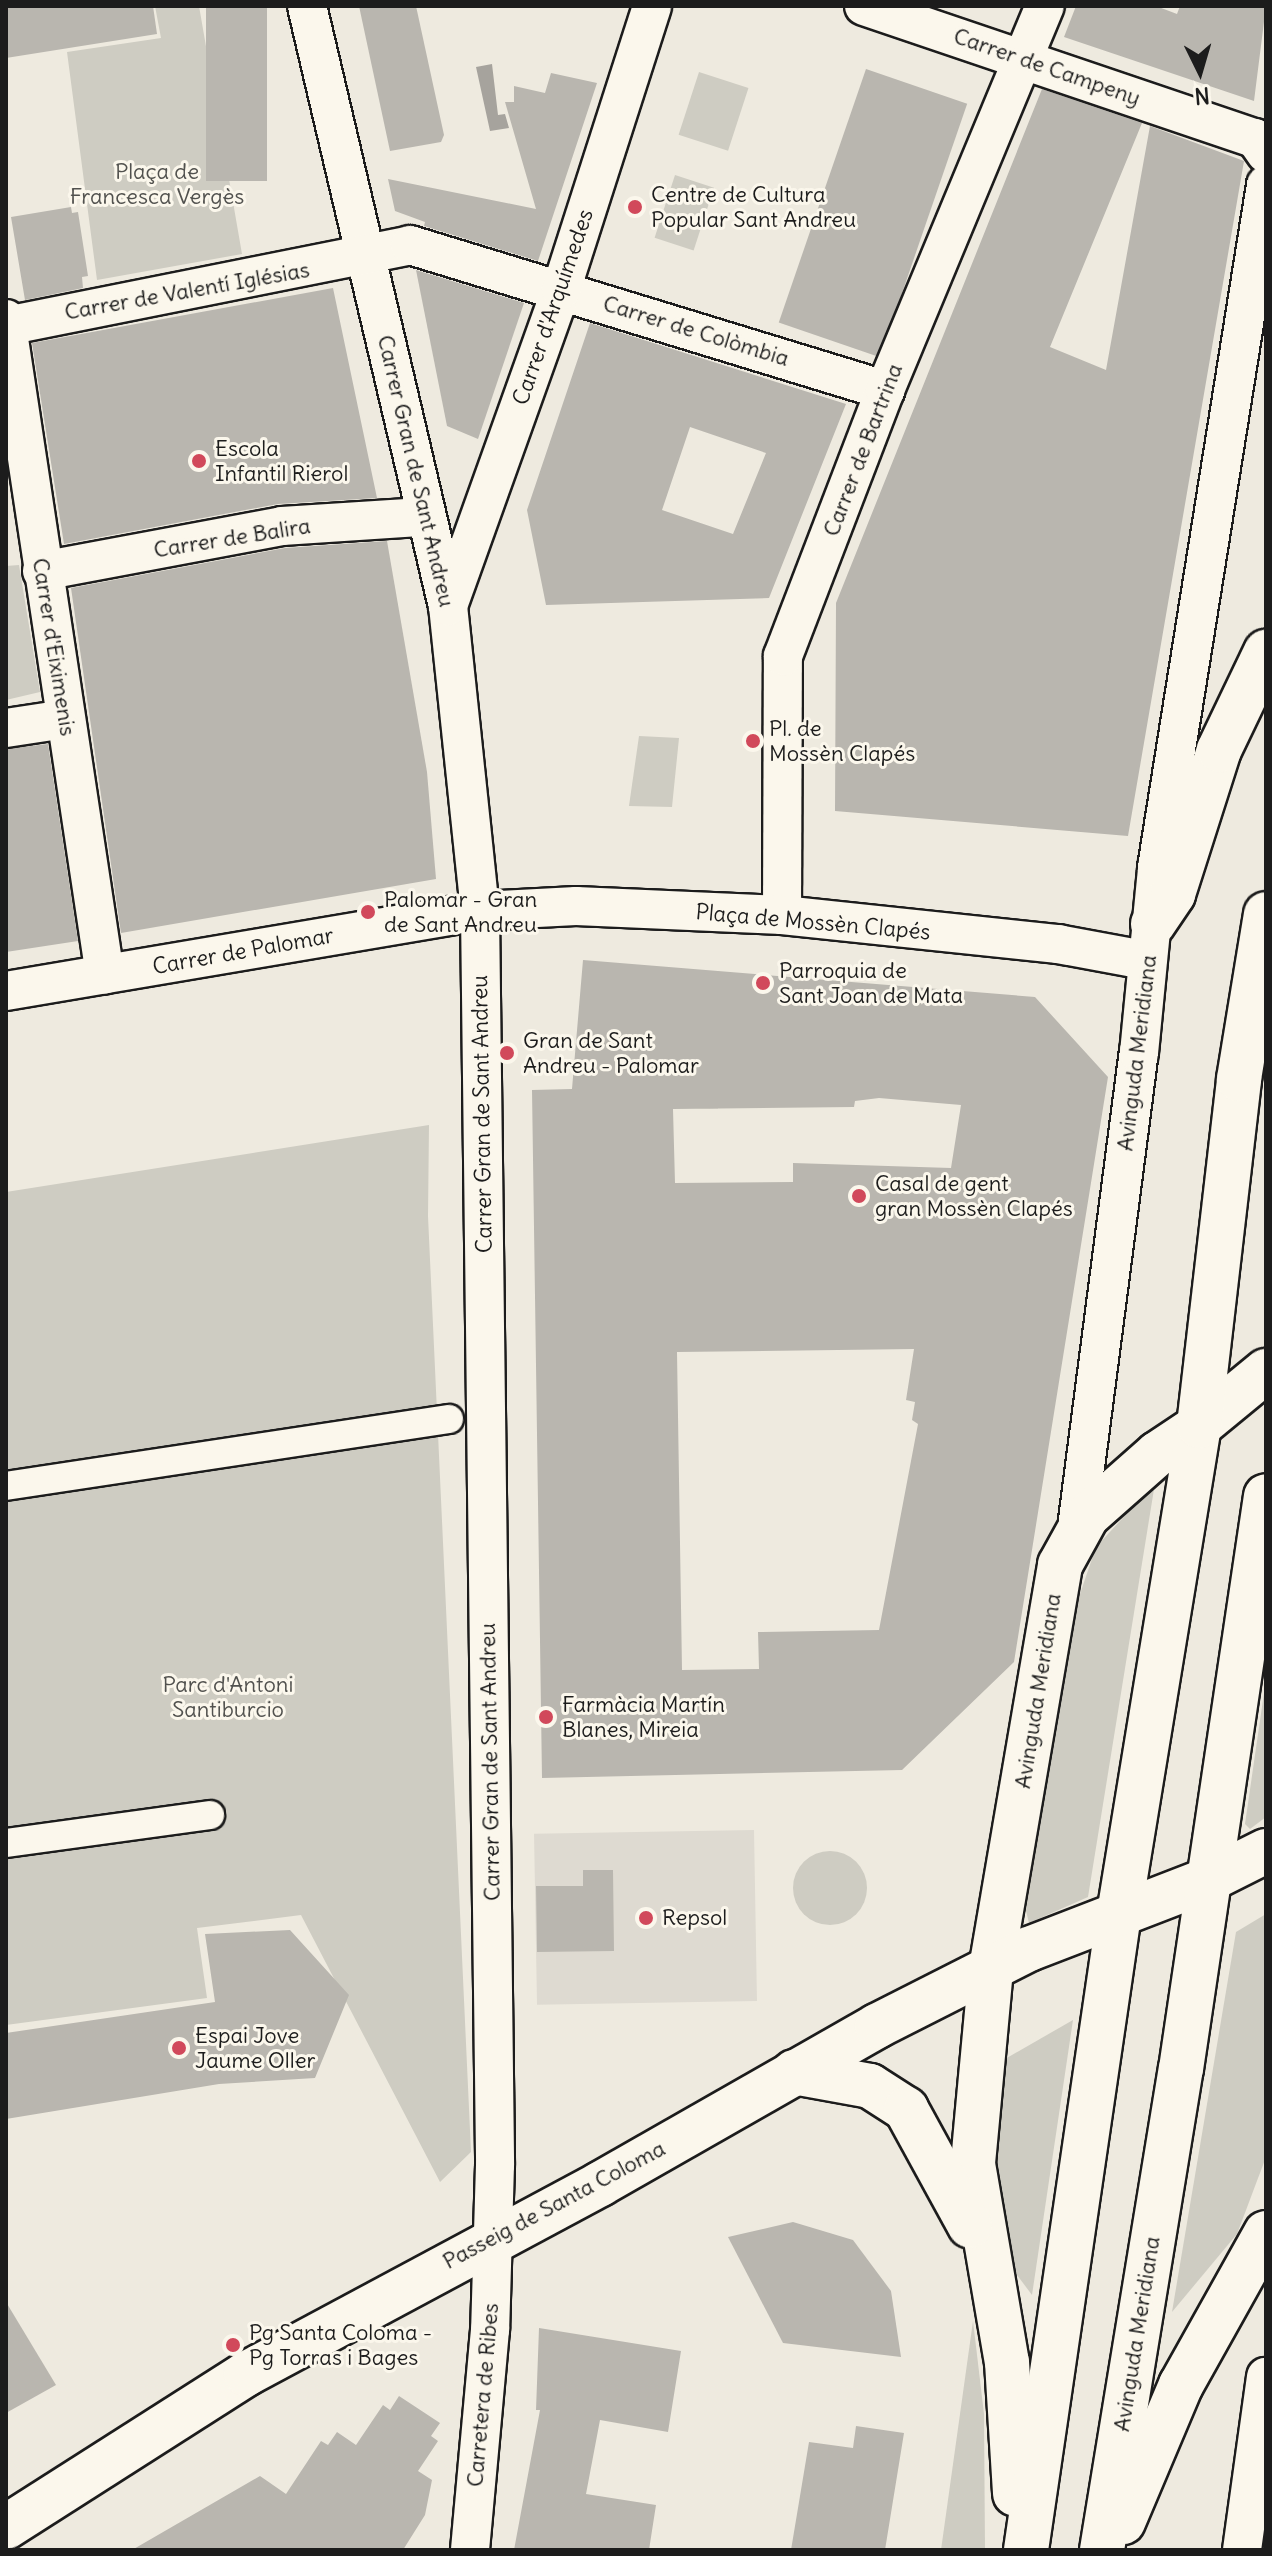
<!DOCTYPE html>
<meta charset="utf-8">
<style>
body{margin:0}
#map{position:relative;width:1272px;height:2556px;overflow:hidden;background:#eeeadf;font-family:Delius,sans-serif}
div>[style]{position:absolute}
.built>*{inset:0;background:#dedad1;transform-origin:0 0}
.green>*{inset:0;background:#ceccc2;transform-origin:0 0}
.round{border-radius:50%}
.water>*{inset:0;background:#a6a39d}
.building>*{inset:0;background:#b9b6af;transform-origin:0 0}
.roads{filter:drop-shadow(2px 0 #1c1c1c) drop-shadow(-2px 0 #1c1c1c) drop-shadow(0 2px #1c1c1c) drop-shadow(0 -2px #1c1c1c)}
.pedestrian>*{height:28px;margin:-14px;padding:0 14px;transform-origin:14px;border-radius:14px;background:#fbf7ec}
.minor>*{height:38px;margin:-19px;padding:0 19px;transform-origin:19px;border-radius:19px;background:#fbf7ec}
.tertiary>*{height:44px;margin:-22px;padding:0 22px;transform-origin:22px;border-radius:22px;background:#fbf7ec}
.secondary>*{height:44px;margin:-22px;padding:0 22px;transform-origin:22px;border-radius:22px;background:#fbf7ec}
.primary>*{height:44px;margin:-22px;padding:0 22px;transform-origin:22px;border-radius:22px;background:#fbf7ec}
.dots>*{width:22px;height:22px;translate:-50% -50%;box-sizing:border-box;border:4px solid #fbf7ec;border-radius:50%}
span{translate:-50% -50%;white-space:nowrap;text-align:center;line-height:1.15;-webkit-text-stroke:6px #fbf7ec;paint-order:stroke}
.street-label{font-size:22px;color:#1c1c1c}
.park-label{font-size:22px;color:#51514e}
.poi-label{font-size:22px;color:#1c1c1c}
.left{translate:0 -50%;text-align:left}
.frame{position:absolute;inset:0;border:8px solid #1c1c1c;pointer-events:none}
.north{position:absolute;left:1160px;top:32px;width:80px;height:80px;-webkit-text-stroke:6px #fbf7ec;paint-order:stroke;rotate:175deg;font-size:22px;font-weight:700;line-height:32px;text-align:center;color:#1c1c1c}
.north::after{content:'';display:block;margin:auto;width:28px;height:36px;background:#1c1c1c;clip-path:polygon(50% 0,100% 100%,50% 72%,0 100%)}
</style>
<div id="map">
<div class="built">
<i style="left:754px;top:1830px;width:171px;height:220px;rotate:89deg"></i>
</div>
<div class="green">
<i style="clip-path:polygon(155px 6px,199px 6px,242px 254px,97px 280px,67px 52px,161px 38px)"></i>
<i style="left:699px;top:72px;width:52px;height:66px;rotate:18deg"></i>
<i style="left:675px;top:175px;width:41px;height:66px;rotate:18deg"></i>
<i style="clip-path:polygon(19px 565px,40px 692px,6px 700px,6px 566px)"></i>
<i style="clip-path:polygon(639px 736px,679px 738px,672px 807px,629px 806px)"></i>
<i style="clip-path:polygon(429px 1125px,428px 1216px,471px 2152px,440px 2182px,301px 1915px,197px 1928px,207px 1998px,6px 2025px,6px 1192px)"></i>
<i style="clip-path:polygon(1155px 1483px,1088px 1897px,1029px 1923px,1026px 1911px,1053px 1719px,1080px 1594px,1096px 1547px)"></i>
<i style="clip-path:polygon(1266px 1679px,1266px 1817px,1250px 1829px,1245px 1824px)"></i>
<i class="round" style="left:793px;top:1851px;width:74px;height:74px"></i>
<i style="clip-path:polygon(1266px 1914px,1266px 2157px,1237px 2234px,1172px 2312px,1236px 1932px)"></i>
<i style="clip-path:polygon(1073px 2020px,1032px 2295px,1017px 2275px,1001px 2234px,995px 2197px,1005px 2059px)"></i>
<i style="clip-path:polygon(973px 2321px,984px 2414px,985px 2550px,941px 2550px)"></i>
</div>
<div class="water">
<i style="clip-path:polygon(492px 64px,498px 115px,505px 114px,509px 128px,490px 131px,476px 67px)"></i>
</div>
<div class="building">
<i style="clip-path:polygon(6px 6px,153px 6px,157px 34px,6px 58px)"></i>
<i style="left:206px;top:6px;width:61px;height:175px"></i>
<i style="clip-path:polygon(359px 6px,416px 6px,444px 135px,441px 142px,390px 151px)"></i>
<i style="clip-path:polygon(1076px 6px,1156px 6px,1177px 14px,1180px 6px,1266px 6px,1254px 101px,1064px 37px)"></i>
<i style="left:866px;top:69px;width:107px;height:268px;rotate:19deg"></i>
<i style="clip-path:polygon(551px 73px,597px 83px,538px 261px,424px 226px,425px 222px,395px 211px,388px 179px,536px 209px,505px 102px,514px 102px,514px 86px,545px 93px)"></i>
<i style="clip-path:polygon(1042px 89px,1142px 123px,1050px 347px,1106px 370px,1150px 126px,1244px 161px,1128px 836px,835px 811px,836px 603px)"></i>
<i style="clip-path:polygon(71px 207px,72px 213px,78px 212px,88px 276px,82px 277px,83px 288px,25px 300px,11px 217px)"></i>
<i style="clip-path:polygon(416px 270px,524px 303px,478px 439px,447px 426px)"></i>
<i style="clip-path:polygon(333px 288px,377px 498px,278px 504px,64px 544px,32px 343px)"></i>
<i style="clip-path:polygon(evenodd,590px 323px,846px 404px,769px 598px,546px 605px,527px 510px,590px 323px,690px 427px,766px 453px,733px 534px,662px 510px,690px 427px)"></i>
<i style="clip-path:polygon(387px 541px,427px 772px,436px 879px,121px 933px,71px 588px,285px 548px)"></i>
<i style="clip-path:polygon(48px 744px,78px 941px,6px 952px,6px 749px)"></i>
<i style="clip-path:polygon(evenodd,583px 960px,1035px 997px,1108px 1077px,1014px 1662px,902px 1770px,542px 1778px,532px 1090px,572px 1089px,583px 960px,879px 1098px,961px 1105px,951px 1168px,793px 1163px,793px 1182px,675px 1183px,673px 1109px,854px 1107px,855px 1101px,879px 1098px,583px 960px,914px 1349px,906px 1400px,915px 1402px,912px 1420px,918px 1424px,879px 1630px,758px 1632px,759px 1669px,682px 1670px,677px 1352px,914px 1349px)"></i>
<i style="clip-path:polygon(583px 1870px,613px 1870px,614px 1951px,537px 1952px,536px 1886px,583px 1886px)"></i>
<i style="clip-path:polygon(290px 1930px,349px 1995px,315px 2078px,219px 2084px,6px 2119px,6px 2033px,215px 2002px,205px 1934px)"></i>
<i style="clip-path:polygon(793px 2222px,853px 2240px,891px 2291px,901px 2357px,783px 2343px,728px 2237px)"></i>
<i style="clip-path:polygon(6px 2302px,56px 2385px,6px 2413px)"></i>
<i style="clip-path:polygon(539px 2328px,681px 2351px,668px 2432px,600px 2420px,586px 2494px,656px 2505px,649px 2550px,514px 2550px,540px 2410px,536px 2410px)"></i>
<i style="clip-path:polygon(399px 2396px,440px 2423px,431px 2436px,438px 2441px,418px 2471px,432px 2480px,425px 2515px,403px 2550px,132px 2550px,260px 2476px,286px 2494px,321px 2441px,328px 2445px,337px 2432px,356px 2445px,383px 2405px,390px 2410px)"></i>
<i style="clip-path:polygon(856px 2426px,904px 2433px,885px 2550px,791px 2550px,809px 2442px,853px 2448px)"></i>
</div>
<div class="roads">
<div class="pedestrian">
<i style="left:6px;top:1486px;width:448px;rotate:-8.6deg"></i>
<i style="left:6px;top:1843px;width:206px;rotate:-7.8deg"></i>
</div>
<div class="minor">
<i style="left:307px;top:6px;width:616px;rotate:76.78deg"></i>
<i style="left:448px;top:606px;width:307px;rotate:84deg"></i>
<i style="left:480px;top:911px;width:1254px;rotate:89.31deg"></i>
<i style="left:495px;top:2165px;width:165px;rotate:91.7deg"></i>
<i style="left:490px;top:2330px;width:221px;rotate:95.2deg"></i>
<i style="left:864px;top:6px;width:413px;rotate:18.7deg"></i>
<i style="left:1255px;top:138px;width:19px;rotate:55deg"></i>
<i style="left:6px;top:319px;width:663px;rotate:81.42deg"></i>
<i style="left:6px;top:326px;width:412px;rotate:-11.3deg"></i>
<i style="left:410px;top:245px;width:497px;rotate:17deg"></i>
<i style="left:42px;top:571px;width:244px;rotate:-10.6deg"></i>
<i style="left:282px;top:526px;width:141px;rotate:-3.7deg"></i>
<i style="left:448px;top:606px;width:336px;rotate:-70.3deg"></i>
<i style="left:561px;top:290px;width:298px;rotate:-72.2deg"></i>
<i style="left:6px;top:728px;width:60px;rotate:-8.7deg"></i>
<i style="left:782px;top:915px;width:259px;rotate:-89.8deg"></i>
<i style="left:783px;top:656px;width:285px;rotate:-69deg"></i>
<i style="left:885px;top:390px;width:416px;rotate:-67.4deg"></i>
<i style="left:6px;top:991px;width:481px;rotate:-9.6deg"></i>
<i style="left:480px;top:911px;width:96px;rotate:-3deg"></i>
<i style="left:576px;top:906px;width:206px;rotate:2.5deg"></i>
<i style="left:782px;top:915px;width:278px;rotate:6deg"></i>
<i style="left:1058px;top:944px;width:87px;rotate:10.5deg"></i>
<i style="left:1077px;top:1528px;width:479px;rotate:-82.6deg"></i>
<i style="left:1139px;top:1053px;width:186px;rotate:-84.4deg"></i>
<i style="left:1157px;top:868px;width:692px;rotate:-80.93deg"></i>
<i style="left:1242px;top:2550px;width:175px;rotate:-82.1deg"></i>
</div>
<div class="tertiary">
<i style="left:991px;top:1969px;width:410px;rotate:-80.3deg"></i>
<i style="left:1060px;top:1565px;width:56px;rotate:-61.1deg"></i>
<i style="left:1087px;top:1516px;width:94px;rotate:-41.5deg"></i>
<i style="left:1157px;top:1454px;width:50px;rotate:-33.7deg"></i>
<i style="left:6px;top:2527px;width:285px;rotate:-32.5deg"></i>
<i style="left:246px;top:2374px;width:402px;rotate:-28.2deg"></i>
<i style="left:600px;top:2184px;width:319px;rotate:-29.7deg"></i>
<i style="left:877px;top:2026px;width:170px;rotate:-26.9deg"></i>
<i style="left:1029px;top:1949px;width:192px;rotate:-21.1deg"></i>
</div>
<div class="secondary">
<i style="left:1208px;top:1880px;width:65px;rotate:-26.6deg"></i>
</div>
<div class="primary">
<i style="left:1153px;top:924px;width:36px;rotate:-56deg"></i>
<i style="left:1173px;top:894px;width:151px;rotate:-72.3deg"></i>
<i style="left:1219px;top:750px;width:109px;rotate:-64.4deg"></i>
<i style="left:1199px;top:1426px;width:87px;rotate:-39.4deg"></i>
<i style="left:991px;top:1969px;width:196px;rotate:95.3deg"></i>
<i style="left:973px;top:2164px;width:201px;rotate:80.3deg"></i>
<i style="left:1007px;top:2362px;width:132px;rotate:86.5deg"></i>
<i style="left:794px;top:2072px;width:77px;rotate:10.4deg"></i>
<i style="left:870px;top:2086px;width:43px;rotate:32.6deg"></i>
<i style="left:906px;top:2109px;width:133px;rotate:61.3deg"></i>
<i style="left:1123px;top:2522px;width:149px;rotate:-67.1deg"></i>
<i style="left:1181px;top:2385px;width:174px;rotate:-60.8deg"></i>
<i style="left:1026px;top:2550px;width:643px;rotate:-81.68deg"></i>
<i style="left:1119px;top:1914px;width:495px;rotate:-80.7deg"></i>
<i style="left:1199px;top:1426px;width:349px;rotate:-83.4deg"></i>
<i style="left:1239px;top:1079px;width:167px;rotate:-80.7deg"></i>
<i style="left:1102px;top:2550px;width:487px;rotate:-80.7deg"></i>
<i style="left:1181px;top:2069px;width:579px;rotate:-81.56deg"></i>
</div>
</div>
<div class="dots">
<i style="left:635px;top:207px;background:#d1495b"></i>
<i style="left:199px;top:461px;background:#d1495b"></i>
<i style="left:753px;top:741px;background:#d1495b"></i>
<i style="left:368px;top:912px;background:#d1495b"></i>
<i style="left:763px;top:983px;background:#d1495b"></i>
<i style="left:507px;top:1053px;background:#d1495b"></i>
<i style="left:859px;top:1196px;background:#d1495b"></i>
<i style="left:546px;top:1717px;background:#d1495b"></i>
<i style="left:646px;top:1918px;background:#d1495b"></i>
<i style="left:179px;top:2048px;background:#d1495b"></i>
<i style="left:233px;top:2345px;background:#d1495b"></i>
</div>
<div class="street-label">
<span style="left:1047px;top:67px;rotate:19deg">Carrer de Campeny</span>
<span style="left:187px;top:291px;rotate:-10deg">Carrer de Valentí Iglésias</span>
<span style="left:553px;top:307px;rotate:-71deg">Carrer d'Arquímedes</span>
<span style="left:696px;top:331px;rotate:17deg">Carrer de Colòmbia</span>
<span style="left:863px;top:450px;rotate:-69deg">Carrer de Bartrina</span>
<span style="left:416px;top:471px;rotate:77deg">Carrer Gran de Sant Andreu</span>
<span style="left:232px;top:538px;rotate:-9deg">Carrer de Balira</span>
<span style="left:54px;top:647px;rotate:81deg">Carrer d'Eiximenis</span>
<span style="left:813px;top:922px;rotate:5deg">Plaça de Mossèn Clapés</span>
<span style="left:243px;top:951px;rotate:-10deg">Carrer de Palomar</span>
<span style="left:1137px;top:1053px;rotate:-83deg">Avinguda Meridiana</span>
<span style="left:482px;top:1114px;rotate:-91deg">Carrer Gran de Sant Andreu</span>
<span style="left:1038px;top:1691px;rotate:-81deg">Avinguda Meridiana</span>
<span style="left:490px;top:1762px;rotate:-91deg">Carrer Gran de Sant Andreu</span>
<span style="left:554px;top:2205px;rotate:-28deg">Passeig de Santa Coloma</span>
<span style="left:1137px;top:2334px;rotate:-81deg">Avinguda Meridiana</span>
<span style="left:483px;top:2395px;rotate:-85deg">Carretera de Ribes</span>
</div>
<div class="park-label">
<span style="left:157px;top:184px">Plaça de<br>Francesca Vergès</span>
<span style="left:228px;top:1697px">Parc d'Antoni<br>Santiburcio</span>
</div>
<div class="poi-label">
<span class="left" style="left:651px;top:207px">Centre de Cultura<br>Popular Sant Andreu</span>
<span class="left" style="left:215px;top:461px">Escola<br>Infantil Rierol</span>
<span class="left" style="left:769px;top:741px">Pl. de<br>Mossèn Clapés</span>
<span class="left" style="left:384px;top:912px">Palomar - Gran<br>de Sant Andreu</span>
<span class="left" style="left:779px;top:983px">Parroquia de<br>Sant Joan de Mata</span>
<span class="left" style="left:523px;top:1053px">Gran de Sant<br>Andreu - Palomar</span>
<span class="left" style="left:875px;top:1196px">Casal de gent<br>gran Mossèn Clapés</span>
<span class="left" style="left:562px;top:1717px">Farmàcia Martín<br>Blanes, Mireia</span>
<span class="left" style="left:662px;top:1918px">Repsol</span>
<span class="left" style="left:195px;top:2048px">Espai Jove<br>Jaume Oller</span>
<span class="left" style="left:249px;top:2345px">Pg Santa Coloma -<br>Pg Torras i Bages</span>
</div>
<div class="frame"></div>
<div class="north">N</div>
</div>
